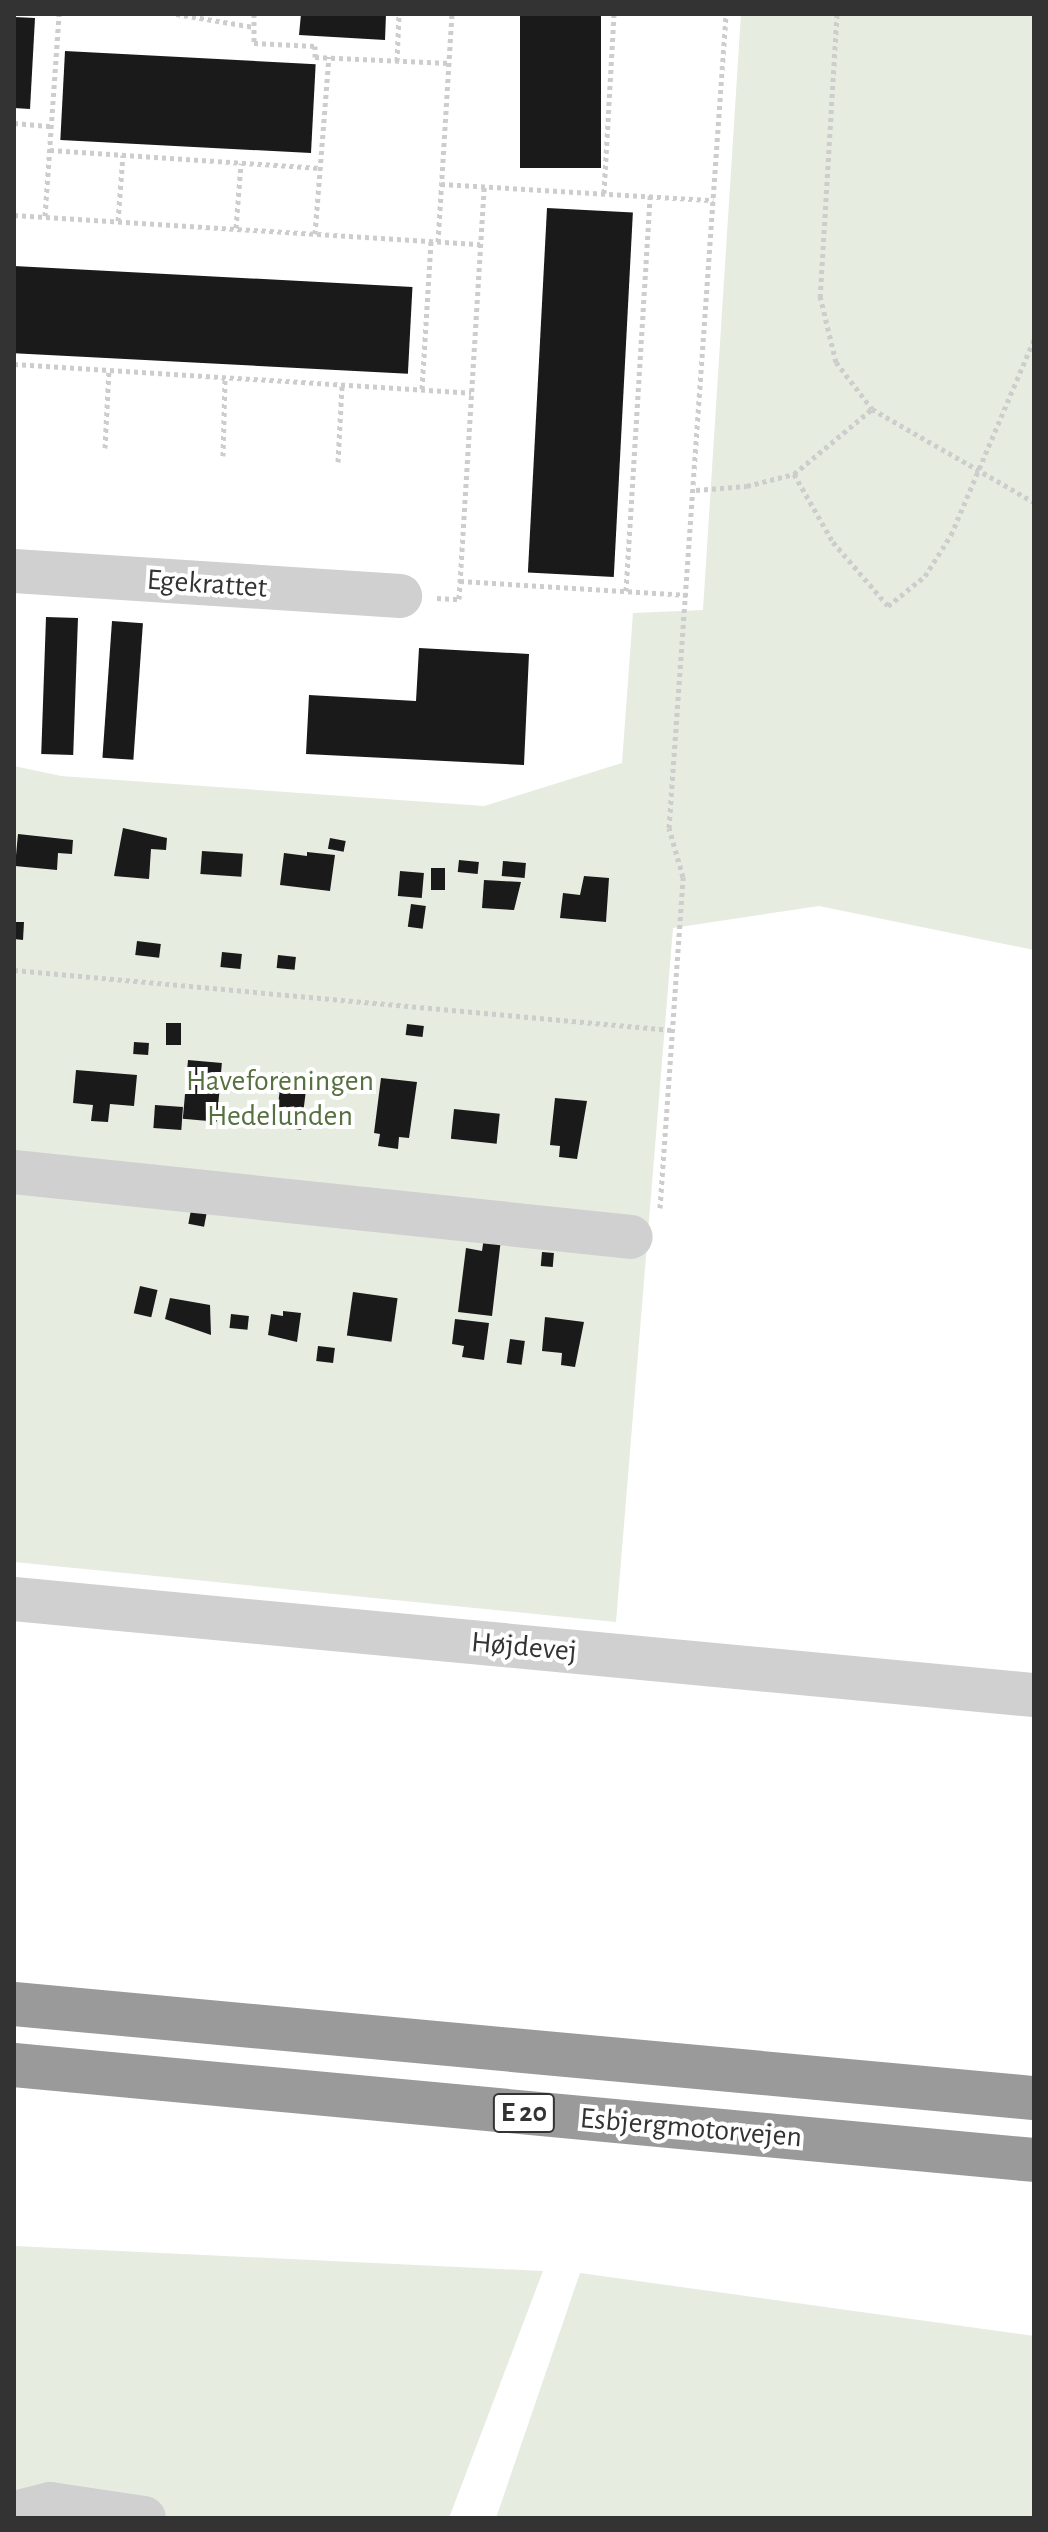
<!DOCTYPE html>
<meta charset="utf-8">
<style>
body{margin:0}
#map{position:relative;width:1048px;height:2532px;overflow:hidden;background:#fff;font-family:"Alegreya Sans",sans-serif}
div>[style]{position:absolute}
.green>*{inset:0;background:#e6ecdf}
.building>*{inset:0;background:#1a1a1a;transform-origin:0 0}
.path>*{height:5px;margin-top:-2.5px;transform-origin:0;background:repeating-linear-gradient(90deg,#cdcdcd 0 4px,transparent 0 8px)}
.minor>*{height:44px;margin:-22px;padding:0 22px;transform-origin:22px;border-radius:22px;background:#d0d0d0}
.highway>*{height:44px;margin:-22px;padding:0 22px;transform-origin:22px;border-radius:22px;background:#9a9a9a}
span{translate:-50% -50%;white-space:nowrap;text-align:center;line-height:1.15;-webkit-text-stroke:8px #fff;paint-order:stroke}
.shield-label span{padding:2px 6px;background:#fff;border:2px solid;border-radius:6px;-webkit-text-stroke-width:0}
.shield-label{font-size:28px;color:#333;font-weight:700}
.street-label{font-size:30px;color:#333}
.park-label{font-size:30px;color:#56703f}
.frame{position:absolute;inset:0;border:16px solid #333;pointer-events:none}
</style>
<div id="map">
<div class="green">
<i style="clip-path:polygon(741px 14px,1034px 14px,1034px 950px,819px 906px,673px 928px,616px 1622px,14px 1562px,14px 766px,61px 776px,484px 806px,622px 763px,633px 613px,703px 610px)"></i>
<i style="clip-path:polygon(14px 2246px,543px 2271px,449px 2518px,14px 2518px)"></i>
<i style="clip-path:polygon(580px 2273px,1034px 2336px,1034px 2518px,496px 2518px)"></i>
</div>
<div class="building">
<i style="clip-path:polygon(301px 14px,386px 14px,385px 40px,299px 35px)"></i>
<i style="left:520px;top:14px;width:81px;height:154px"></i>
<i style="clip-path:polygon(14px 17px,35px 18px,30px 109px,14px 108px)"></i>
<i style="left:65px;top:51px;width:251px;height:89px;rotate:3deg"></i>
<i style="left:547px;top:208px;width:86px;height:365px;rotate:3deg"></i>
<i style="left:14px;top:266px;width:399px;height:87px;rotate:3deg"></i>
<i style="left:46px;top:617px;width:32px;height:137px;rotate:2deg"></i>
<i style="left:112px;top:621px;width:31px;height:137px;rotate:4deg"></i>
<i style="clip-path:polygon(419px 648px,529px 654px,524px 765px,306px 754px,309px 695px,416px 701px)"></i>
<i style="clip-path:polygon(123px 828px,167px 838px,166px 850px,151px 849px,149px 879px,114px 876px)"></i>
<i style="clip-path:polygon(18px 834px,73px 840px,72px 854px,58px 853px,57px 870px,15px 866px)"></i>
<i style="left:330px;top:838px;width:16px;height:11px;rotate:11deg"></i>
<i style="left:202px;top:851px;width:41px;height:23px;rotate:4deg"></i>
<i style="clip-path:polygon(307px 852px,335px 855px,330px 891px,280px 885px,284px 853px,307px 856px)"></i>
<i style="left:459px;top:860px;width:20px;height:12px;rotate:6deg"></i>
<i style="left:503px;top:861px;width:23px;height:15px;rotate:5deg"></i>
<i style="left:431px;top:868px;width:14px;height:22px"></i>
<i style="left:400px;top:871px;width:24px;height:25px;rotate:5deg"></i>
<i style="clip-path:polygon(584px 876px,609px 878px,606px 922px,560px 918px,563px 893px,580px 895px)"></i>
<i style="clip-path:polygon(484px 880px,521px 882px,514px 910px,482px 908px)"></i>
<i style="left:411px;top:904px;width:15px;height:23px;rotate:8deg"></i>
<i style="clip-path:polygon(14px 922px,24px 922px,23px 940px,14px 939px)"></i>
<i style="left:137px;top:941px;width:24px;height:14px;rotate:7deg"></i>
<i style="left:222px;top:952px;width:20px;height:15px;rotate:6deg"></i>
<i style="left:278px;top:955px;width:18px;height:13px;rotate:6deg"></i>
<i style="left:166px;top:1023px;width:15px;height:22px"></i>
<i style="left:407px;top:1024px;width:17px;height:11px;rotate:7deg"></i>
<i style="left:134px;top:1042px;width:15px;height:12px;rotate:4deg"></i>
<i style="left:188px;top:1060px;width:34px;height:59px;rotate:5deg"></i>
<i style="clip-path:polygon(76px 1070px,137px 1075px,134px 1106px,110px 1104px,108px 1122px,91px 1121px,93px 1105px,73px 1103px)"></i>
<i style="left:282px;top:1072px;width:26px;height:55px;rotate:7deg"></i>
<i style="clip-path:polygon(381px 1078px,417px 1082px,409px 1138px,399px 1137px,398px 1149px,378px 1146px,380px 1134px,374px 1133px)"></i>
<i style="clip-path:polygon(555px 1098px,587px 1101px,577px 1159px,559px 1157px,560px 1146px,550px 1145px)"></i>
<i style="left:155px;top:1105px;width:28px;height:23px;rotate:4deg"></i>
<i style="left:454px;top:1109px;width:46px;height:30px;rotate:6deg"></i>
<i style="left:191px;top:1210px;width:16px;height:14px;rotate:11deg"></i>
<i style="clip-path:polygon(484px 1237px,501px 1239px,492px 1316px,458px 1312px,466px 1248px,482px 1251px)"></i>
<i style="left:542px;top:1252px;width:12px;height:14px;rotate:5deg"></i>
<i style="left:140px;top:1286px;width:18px;height:28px;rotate:13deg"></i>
<i style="left:353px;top:1292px;width:45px;height:44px;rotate:8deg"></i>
<i style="clip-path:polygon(170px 1298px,210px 1305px,211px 1335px,165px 1319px)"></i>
<i style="clip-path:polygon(283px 1311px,301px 1313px,297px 1342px,268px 1335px,271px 1314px,283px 1316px)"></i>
<i style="left:231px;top:1314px;width:18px;height:14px;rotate:6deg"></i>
<i style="clip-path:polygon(545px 1317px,584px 1322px,575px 1367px,561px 1365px,562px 1353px,542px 1351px)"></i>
<i style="clip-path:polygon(455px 1319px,489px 1323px,484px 1360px,462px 1357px,464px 1346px,452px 1344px)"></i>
<i style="left:510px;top:1339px;width:15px;height:24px;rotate:8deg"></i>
<i style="left:318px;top:1346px;width:17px;height:15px;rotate:7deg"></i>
</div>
<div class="path">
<i style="left:176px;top:14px;width:79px;rotate:9.5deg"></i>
<i style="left:254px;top:14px;width:29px;rotate:90deg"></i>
<i style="left:254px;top:43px;width:61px;rotate:2.8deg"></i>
<i style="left:315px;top:46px;width:11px;rotate:90deg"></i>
<i style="left:315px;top:57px;width:134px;rotate:2.6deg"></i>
<i style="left:837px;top:14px;width:283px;rotate:93.4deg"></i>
<i style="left:820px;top:296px;width:68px;rotate:76.4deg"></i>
<i style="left:836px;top:362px;width:59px;rotate:52.5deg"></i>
<i style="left:872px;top:409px;width:187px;rotate:29.9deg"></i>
<i style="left:397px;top:61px;width:47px;rotate:-87.6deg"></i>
<i style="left:14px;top:123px;width:37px;rotate:5deg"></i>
<i style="left:50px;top:150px;width:271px;rotate:3.8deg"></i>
<i style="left:441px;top:184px;width:273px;rotate:3.4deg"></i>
<i style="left:604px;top:193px;width:179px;rotate:-86.8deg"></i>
<i style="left:14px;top:215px;width:467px;rotate:3.6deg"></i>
<i style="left:45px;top:216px;width:202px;rotate:-86deg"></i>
<i style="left:118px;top:221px;width:66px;rotate:-85.7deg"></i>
<i style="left:236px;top:228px;width:65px;rotate:-85.6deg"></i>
<i style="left:315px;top:234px;width:178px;rotate:-85.5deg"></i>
<i style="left:438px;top:242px;width:228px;rotate:-86.5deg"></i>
<i style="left:14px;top:364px;width:458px;rotate:3.6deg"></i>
<i style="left:422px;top:389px;width:148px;rotate:-86.5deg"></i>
<i style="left:105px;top:448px;width:78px;rotate:-87.1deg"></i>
<i style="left:223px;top:456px;width:79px;rotate:-88.5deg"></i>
<i style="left:338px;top:462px;width:77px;rotate:-87deg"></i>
<i style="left:794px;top:474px;width:78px;rotate:60.2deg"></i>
<i style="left:833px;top:542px;width:84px;rotate:49.3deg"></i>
<i style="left:888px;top:606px;width:48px;rotate:-39deg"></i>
<i style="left:925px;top:576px;width:49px;rotate:-57.6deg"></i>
<i style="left:951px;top:535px;width:213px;rotate:-67deg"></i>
<i style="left:696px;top:490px;width:51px;rotate:-4.5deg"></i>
<i style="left:747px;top:486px;width:49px;rotate:-14.3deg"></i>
<i style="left:794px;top:474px;width:102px;rotate:-39.8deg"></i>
<i style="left:460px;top:581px;width:229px;rotate:3.5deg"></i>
<i style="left:626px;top:591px;width:396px;rotate:-86.5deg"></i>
<i style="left:437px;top:598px;width:22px;rotate:3deg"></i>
<i style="left:459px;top:599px;width:414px;rotate:-86.5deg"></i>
<i style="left:14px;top:970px;width:660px;rotate:5.22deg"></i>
<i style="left:660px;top:1208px;width:332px;rotate:-86deg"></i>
<i style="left:683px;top:877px;width:51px;rotate:-105.9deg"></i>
<i style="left:669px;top:828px;width:816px;rotate:-85.99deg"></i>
</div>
<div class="minor">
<i style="left:14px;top:571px;width:387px;rotate:3.7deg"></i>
<i style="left:14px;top:1172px;width:620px;rotate:6.01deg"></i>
<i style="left:14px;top:1599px;width:1025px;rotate:5.38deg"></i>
<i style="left:14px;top:2513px;width:37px;rotate:-14deg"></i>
<i style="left:50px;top:2504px;width:95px;rotate:8.5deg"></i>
</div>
<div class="highway">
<i style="left:14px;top:2004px;width:1024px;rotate:5.27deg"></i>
<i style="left:14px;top:2065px;width:1024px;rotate:5.32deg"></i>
</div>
<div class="shield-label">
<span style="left:524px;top:2113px">E 20</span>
</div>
<div class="street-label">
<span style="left:207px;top:584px;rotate:4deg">Egekrattet</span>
<span style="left:524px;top:1647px;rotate:5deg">Højdevej</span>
<span style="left:691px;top:2128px;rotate:5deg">Esbjergmotorvejen</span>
</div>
<div class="park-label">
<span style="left:280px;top:1098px">Haveforeningen<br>Hedelunden</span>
</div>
<div class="frame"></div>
</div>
